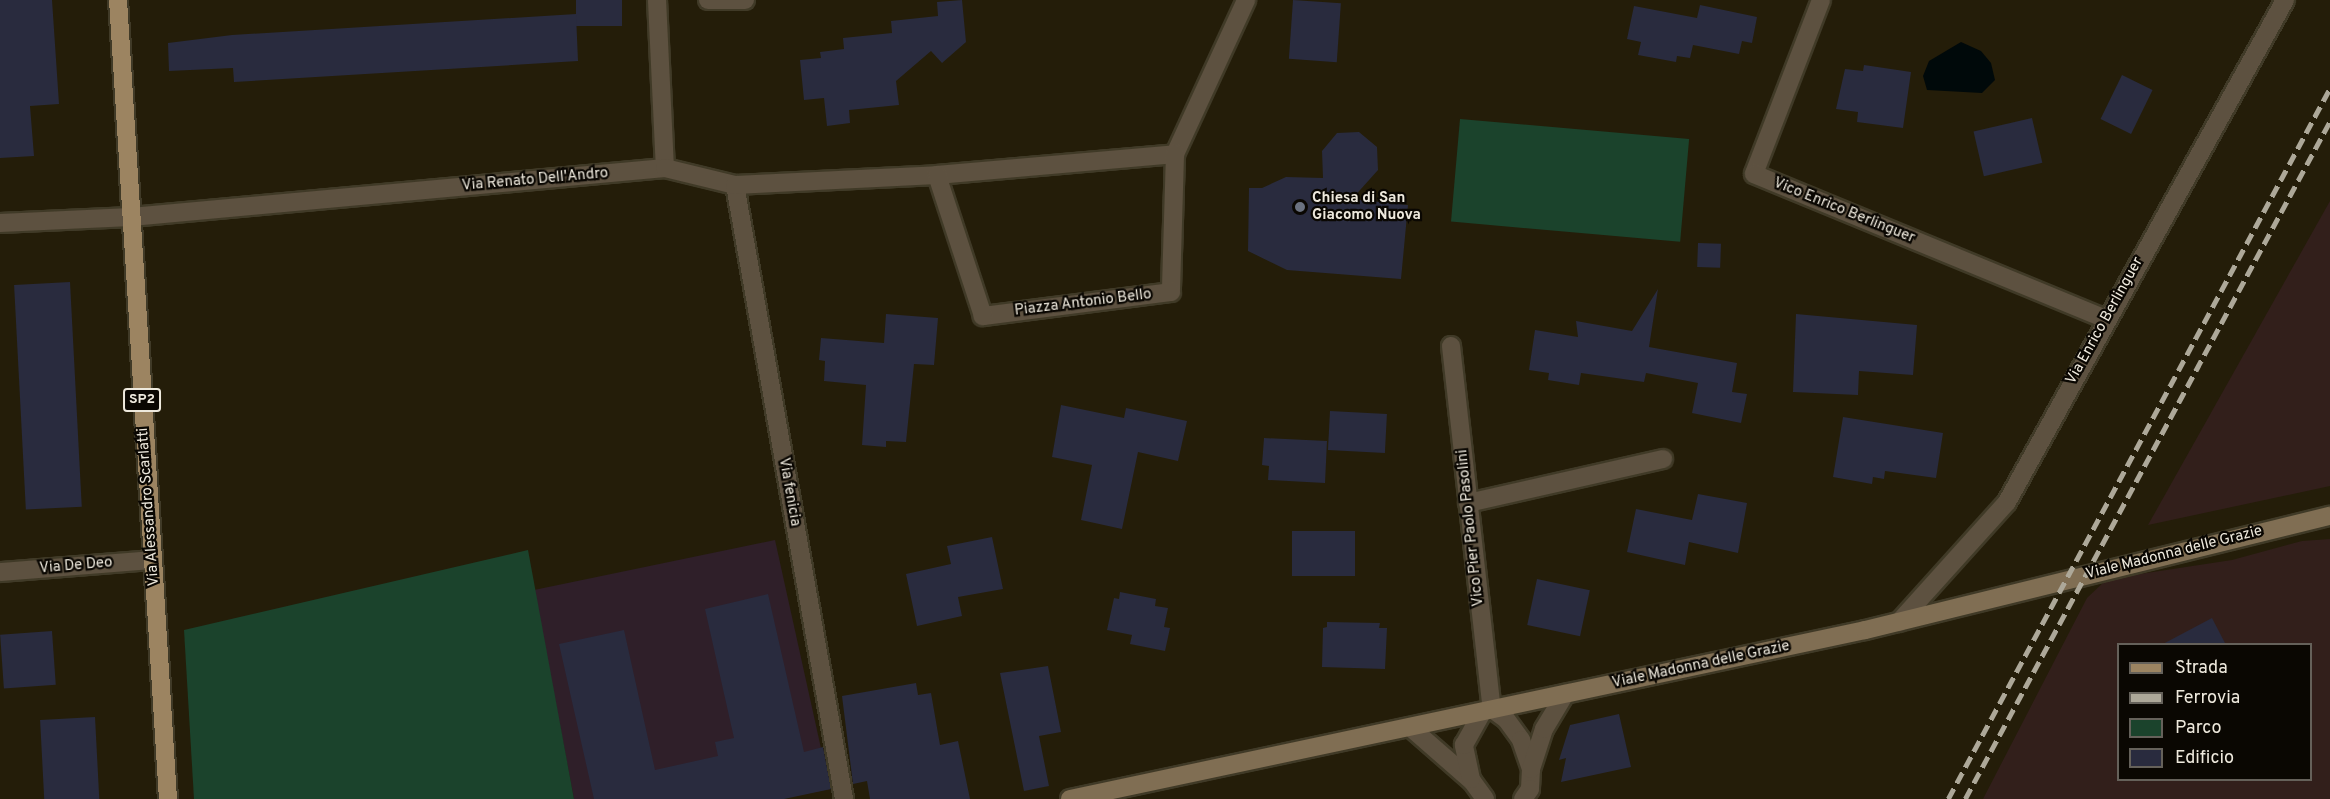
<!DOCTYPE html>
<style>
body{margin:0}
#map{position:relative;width:2330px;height:799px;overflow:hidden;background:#241d09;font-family:Overpass,sans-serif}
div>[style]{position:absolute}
.industrial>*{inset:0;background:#321f1b}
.education>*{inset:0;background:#2f1f29}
.green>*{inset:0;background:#1b432c;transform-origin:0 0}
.water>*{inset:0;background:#00090a}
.building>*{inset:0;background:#292b3e;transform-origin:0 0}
.roads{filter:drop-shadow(2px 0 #403a27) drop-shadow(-2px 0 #403a27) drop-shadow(0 2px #403a27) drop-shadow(0 -2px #403a27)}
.street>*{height:18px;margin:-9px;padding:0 9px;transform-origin:9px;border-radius:9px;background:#5d5140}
.secondary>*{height:18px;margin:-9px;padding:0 9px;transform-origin:9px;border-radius:9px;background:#806e53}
.primary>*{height:18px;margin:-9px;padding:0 9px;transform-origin:9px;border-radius:9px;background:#9c8461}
.rail>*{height:4.5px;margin-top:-2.25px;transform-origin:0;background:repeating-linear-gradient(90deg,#ada899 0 12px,transparent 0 18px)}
.dots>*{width:16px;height:16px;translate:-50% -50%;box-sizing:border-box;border:3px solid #0a0702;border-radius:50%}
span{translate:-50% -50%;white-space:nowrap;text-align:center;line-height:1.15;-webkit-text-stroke:4.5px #0a0702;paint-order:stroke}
.shield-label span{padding:2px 4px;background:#0a0702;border:2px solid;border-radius:4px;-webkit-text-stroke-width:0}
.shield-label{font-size:14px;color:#eee9dd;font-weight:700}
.street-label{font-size:15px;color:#eee9dd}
.poi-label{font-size:15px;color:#eee9dd;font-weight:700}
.left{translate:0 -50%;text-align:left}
.legend{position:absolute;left:2117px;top:643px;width:195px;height:138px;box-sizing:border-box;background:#0a0702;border:2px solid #65615a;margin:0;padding:8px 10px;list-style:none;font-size:18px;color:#eee9dd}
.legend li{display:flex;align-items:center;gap:12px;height:30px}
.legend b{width:30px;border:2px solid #65615a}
</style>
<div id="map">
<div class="industrial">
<i style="clip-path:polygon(2330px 201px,2330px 486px,2148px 525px)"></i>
<i style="clip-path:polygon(evenodd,2330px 539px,2330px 799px,1983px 799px,2087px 598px,2107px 579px,2232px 560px,2302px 541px,2330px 539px,2118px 644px,2310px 644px,2310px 780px,2118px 780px,2118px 644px)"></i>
</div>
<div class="education">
<i style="clip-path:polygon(775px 540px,830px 789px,780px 799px,574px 799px,534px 590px)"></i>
</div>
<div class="green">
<i style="left:1460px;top:119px;width:230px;height:103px;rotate:5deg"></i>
<i style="clip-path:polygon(528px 550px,574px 799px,194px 799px,184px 630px)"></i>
</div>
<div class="water">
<i style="clip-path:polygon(1961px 42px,1981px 51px,1991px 63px,1995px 80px,1982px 93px,1927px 90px,1923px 76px,1929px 61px)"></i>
</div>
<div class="building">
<i style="clip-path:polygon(0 0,52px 0,59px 104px,30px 106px,34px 156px,0 158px)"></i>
<i style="left:576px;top:0;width:46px;height:26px"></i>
<i style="clip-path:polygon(962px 0,966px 42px,942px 63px,931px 51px,896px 81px,899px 105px,849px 110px,850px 123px,827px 126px,824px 98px,804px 100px,800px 60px,821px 58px,820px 52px,844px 49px,843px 38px,892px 33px,891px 21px,938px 16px,937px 2px)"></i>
<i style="left:1293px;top:0;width:48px;height:59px;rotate:4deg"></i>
<i style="clip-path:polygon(1700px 5px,1757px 17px,1752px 43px,1742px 41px,1739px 54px,1693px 45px,1690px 58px,1677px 56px,1676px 62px,1638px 55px,1641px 42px,1627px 39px,1634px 6px,1697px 18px)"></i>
<i style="clip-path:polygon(576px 14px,578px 61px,234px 82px,233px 68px,169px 71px,168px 43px,232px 35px)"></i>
<i style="clip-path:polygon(1864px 65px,1911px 72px,1903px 128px,1857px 122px,1858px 112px,1836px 109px,1845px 69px,1863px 71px)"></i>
<i style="left:2122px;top:75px;width:34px;height:49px;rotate:26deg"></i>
<i style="left:2032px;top:118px;width:46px;height:60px;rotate:77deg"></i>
<i style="clip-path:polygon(1359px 132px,1377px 147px,1378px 170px,1352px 199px,1408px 205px,1401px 279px,1287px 270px,1248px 251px,1249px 188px,1262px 188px,1286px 177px,1323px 178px,1322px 151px,1337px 133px)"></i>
<i style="left:1698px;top:243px;width:23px;height:24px;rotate:2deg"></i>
<i style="left:70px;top:282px;width:225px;height:56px;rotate:87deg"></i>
<i style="clip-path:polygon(1658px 289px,1649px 347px,1737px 363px,1732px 392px,1747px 394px,1741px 423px,1692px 413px,1698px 383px,1646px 373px,1644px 382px,1581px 373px,1579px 385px,1548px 380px,1549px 373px,1529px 370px,1535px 330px,1578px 337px,1576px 321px,1632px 331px)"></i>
<i style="clip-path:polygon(886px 314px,938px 318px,934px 365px,914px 364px,906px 442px,886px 441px,886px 447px,862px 445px,866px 385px,824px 381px,825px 361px,819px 360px,821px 338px,884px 343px)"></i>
<i style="clip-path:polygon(1796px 314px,1917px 325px,1913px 375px,1859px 371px,1858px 395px,1793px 392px)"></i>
<i style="clip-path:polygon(1061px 405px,1124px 418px,1126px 408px,1187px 421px,1178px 461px,1138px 452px,1122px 529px,1081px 520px,1092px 465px,1052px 457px)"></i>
<i style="left:1330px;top:411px;width:57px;height:39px;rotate:3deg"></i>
<i style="clip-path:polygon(1843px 417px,1943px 433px,1936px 478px,1885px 471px,1884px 479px,1873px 477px,1872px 484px,1833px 477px)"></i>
<i style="clip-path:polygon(1264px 438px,1327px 441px,1325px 483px,1268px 480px,1269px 466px,1262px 465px)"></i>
<i style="clip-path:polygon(1698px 494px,1747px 503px,1738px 553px,1689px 542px,1685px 565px,1627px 552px,1636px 509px,1692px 520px)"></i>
<i style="left:1292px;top:531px;width:63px;height:45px"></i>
<i style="clip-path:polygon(992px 537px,1003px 589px,958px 597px,962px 616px,917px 626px,906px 574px,951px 564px,947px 546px)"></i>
<i style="left:1537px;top:579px;width:54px;height:47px;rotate:12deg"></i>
<i style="clip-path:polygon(1120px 592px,1156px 599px,1155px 606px,1168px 608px,1164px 627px,1170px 628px,1165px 651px,1130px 644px,1132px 635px,1107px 630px,1114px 598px,1119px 599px)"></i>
<i style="clip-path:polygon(768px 594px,804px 752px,823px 747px,831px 789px,784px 799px,594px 799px,559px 644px,624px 630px,655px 770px,718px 756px,715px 742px,734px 738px,705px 609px)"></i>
<i style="clip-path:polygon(2212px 618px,2226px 645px,2161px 645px)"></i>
<i style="clip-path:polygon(1327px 622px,1380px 623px,1379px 628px,1387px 628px,1385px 669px,1322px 667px,1323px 628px,1327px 627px)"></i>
<i style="left:52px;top:631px;width:54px;height:52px;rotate:86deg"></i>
<i style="clip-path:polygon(1048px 666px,1061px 732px,1039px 736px,1049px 786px,1024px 791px,1000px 673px)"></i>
<i style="clip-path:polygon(916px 683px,918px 695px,931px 693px,940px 745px,958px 741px,970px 799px,870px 799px,867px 781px,853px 784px,842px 696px)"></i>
<i style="clip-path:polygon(1619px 714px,1631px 767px,1561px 782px,1566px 758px,1559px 760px,1570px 725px)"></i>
<i style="left:95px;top:717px;width:82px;height:55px;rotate:87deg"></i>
</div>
<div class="roads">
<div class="street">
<i style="left:657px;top:0;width:168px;rotate:87.3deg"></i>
<i style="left:708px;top:0;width:37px"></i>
<i style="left:1821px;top:0;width:186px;rotate:111.1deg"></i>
<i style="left:1754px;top:174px;width:380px;rotate:22.4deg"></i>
<i style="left:1175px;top:154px;width:170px;rotate:-65.2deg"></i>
<i style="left:735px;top:185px;width:624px;rotate:79.93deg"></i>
<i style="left:0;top:223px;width:131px;rotate:-2.6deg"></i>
<i style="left:131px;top:217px;width:536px;rotate:-5.24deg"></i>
<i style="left:665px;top:168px;width:72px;rotate:13.7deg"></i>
<i style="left:735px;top:185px;width:202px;rotate:-2.8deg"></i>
<i style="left:937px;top:175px;width:239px;rotate:-5deg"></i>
<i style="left:1175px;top:154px;width:138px;rotate:91.7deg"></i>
<i style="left:1171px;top:292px;width:190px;rotate:172.7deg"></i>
<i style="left:983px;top:316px;width:148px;rotate:-108.1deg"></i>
<i style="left:1451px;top:346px;width:365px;rotate:83.6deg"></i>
<i style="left:1492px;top:709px;width:17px;rotate:36deg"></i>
<i style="left:1506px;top:719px;width:26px;rotate:54deg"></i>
<i style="left:1521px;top:740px;width:31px;rotate:71deg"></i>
<i style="left:1531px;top:769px;width:20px;rotate:93deg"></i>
<i style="left:1530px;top:789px;width:12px;rotate:125deg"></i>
<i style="left:1468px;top:503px;width:200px;rotate:-12.7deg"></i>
<i style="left:0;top:572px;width:152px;rotate:-4.5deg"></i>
<i style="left:1899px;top:622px;width:161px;rotate:-48deg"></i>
<i style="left:2007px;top:502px;width:574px;rotate:-61.02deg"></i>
<i style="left:1410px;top:727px;width:82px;rotate:41.1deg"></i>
<i style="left:1472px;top:781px;width:22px;rotate:54deg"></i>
<i style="left:1531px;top:769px;width:42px;rotate:-72deg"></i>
<i style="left:1544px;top:729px;width:41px;rotate:-59deg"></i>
<i style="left:1471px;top:779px;width:35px;rotate:-102deg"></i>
<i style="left:1464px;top:745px;width:38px;rotate:-61deg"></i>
</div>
<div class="secondary">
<i style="left:1070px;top:799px;width:813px;rotate:-12deg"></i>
<i style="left:1865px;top:630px;width:479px;rotate:-13.8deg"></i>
</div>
<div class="primary">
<i style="left:118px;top:0;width:801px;rotate:86.42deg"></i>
</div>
</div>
<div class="rail">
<i style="left:1948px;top:799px;width:807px;rotate:-61.75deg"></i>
<i style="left:1965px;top:799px;width:770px;rotate:-61.7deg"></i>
</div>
<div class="dots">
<i style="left:1300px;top:207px;background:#6b7280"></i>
</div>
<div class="shield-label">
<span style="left:142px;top:400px">SP2</span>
</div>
<div class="street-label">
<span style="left:535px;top:180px;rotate:-5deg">Via Renato Dell'Andro</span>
<span style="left:1844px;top:211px;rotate:22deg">Vico Enrico Berlinguer</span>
<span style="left:1083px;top:303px;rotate:-7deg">Piazza Antonio Bello</span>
<span style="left:2105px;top:321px;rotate:-61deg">Via Enrico Berlinguer</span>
<span style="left:789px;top:492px;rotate:80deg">Via fenicia</span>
<span style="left:149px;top:507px;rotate:-94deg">Via Alessandro Scarlatti</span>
<span style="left:1471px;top:528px;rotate:-96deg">Vico Pier Paolo Pasolini</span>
<span style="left:2174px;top:553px;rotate:-14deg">Viale Madonna delle Grazie</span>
<span style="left:76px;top:566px;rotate:-5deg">Via De Deo</span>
<span style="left:1701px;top:665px;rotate:-12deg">Viale Madonna delle Grazie</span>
</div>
<div class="poi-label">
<span class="left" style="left:1312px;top:207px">Chiesa di San<br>Giacomo Nuova</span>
</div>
<ul class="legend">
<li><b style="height:8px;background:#9c8461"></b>Strada</li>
<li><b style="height:8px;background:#ada899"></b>Ferrovia</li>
<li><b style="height:16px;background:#1b432c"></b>Parco</li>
<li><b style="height:16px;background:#292b3e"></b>Edificio</li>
</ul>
</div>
